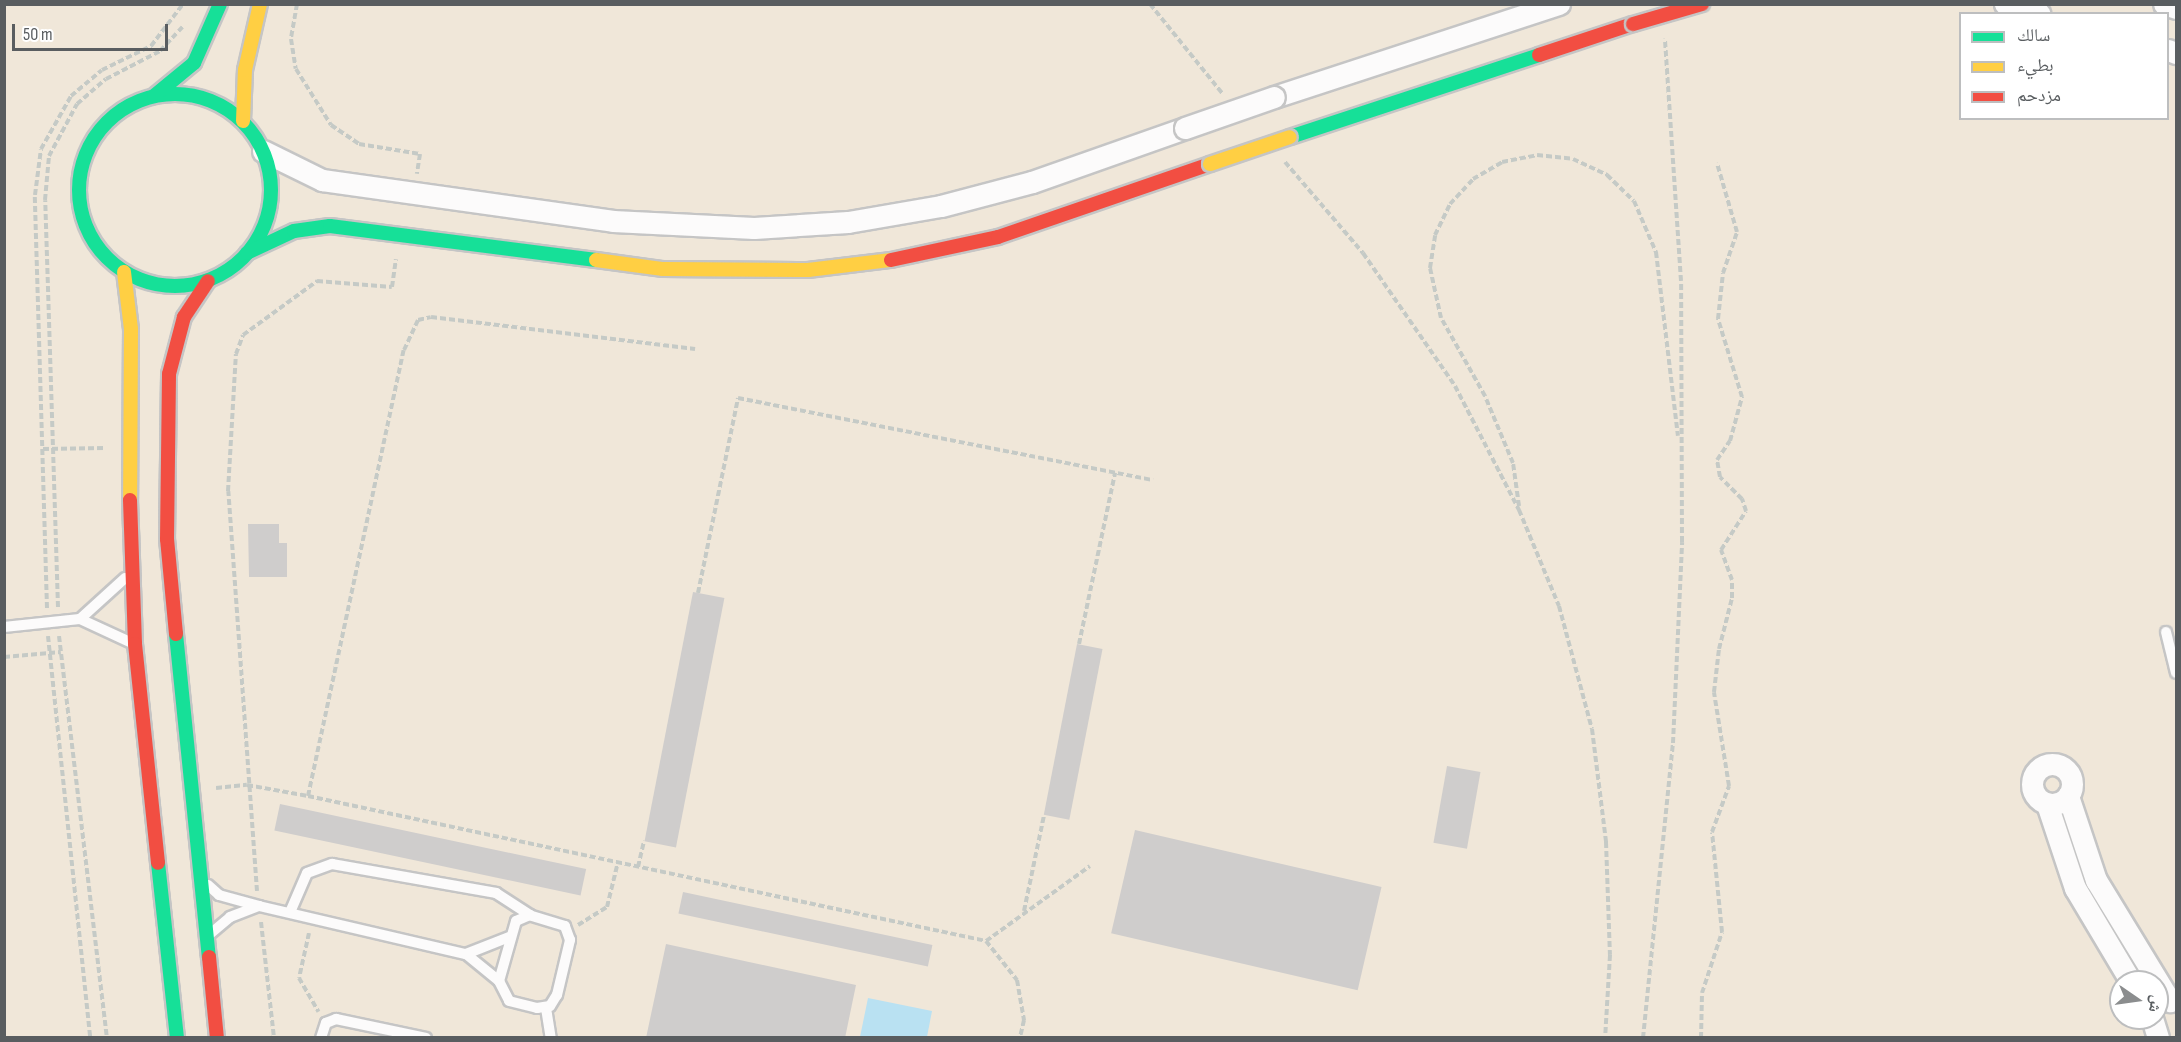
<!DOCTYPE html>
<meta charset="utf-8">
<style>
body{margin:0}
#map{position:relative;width:2181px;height:1042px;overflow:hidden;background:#e9e6e3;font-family:"Sofia Sans Condensed","Noto Naskh Arabic",sans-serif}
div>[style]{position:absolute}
.sand>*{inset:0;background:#f0e7d9}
.water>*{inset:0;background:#b9e1f2}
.building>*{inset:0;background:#cfcdcc;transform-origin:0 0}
.path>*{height:4px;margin-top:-2px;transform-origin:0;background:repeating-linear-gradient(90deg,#c5cac6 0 6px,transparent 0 9px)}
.roads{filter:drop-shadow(2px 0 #c5c5c5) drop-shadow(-2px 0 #c5c5c5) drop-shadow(0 2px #c5c5c5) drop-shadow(0 -2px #c5c5c5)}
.lane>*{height:10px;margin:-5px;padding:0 5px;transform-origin:5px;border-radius:5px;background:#fcfbfb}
.street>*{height:21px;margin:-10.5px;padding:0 10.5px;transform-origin:10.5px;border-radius:10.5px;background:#fcfbfb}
.street>.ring{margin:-10.5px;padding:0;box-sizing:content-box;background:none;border:21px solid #fcfbfb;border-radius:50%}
.fast>*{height:14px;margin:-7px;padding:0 7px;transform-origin:7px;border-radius:7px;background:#16e098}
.fast>.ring{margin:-7px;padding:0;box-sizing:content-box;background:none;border:14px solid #16e098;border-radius:50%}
.slow>*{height:14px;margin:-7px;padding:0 7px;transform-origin:7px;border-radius:7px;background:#ffcf43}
.jam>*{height:14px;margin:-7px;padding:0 7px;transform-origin:7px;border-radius:7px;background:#f24e42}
.bridges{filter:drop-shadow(2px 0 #c5c5c5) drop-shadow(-2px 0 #c5c5c5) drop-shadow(0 2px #c5c5c5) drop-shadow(0 -2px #c5c5c5)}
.street-bridge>*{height:21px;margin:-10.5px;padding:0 10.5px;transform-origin:10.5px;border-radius:10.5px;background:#fcfbfb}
.slow-bridge>*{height:14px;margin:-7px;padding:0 7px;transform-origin:7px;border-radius:7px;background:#ffcf43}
.jam-bridge>*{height:14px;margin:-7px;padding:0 7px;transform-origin:7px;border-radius:7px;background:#f24e42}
span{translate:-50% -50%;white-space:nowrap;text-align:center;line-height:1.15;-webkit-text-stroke:5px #fff;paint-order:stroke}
.frame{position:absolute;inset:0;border:6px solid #595d60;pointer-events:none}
.legend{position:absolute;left:1959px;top:12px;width:210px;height:108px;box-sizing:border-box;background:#fff;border:2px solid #bdbebf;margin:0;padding:8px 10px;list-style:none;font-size:18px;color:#595d60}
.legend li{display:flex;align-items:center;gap:12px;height:30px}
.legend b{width:30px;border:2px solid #bdbebf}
.north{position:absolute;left:2109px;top:970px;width:60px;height:60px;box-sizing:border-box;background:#fff;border:2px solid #bdbebf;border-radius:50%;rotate:103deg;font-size:16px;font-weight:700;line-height:24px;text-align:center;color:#595d60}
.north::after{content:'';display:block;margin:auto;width:21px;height:27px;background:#8b8d8e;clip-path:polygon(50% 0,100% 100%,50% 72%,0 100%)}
.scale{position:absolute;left:12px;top:24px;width:156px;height:27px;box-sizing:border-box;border:3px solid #595d60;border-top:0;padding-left:8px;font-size:18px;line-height:21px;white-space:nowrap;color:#595d60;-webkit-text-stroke:4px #fff;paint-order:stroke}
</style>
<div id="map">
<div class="sand">
<i style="clip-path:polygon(evenodd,5px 5px,2176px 5px,2176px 1037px,5px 1037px,5px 5px,1960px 14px,2168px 14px,2168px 118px,1960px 118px,1960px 14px,5px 5px,2121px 982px,2157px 982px,2157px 1018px,2121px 1018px,2121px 982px)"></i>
</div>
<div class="water">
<i style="clip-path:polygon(868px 998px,932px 1011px,927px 1037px,860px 1037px)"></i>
</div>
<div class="building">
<i style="clip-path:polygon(248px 524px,279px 524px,279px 543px,287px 543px,287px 577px,249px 577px)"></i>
<i style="left:693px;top:592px;width:32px;height:254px;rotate:11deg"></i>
<i style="left:1077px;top:644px;width:26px;height:174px;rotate:11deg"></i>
<i style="left:1447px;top:766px;width:34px;height:78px;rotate:10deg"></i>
<i style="left:280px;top:804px;width:313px;height:27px;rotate:12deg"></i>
<i style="left:1135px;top:830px;width:253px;height:106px;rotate:13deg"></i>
<i style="left:683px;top:892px;width:255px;height:22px;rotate:12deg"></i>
<i style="clip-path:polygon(666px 944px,856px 985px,845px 1038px,646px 1038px)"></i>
</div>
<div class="path">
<i style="left:297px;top:4px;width:36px;rotate:100deg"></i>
<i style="left:291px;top:39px;width:30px;rotate:81deg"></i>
<i style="left:296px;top:69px;width:66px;rotate:58deg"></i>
<i style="left:331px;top:125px;width:34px;rotate:34deg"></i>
<i style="left:359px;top:144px;width:62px;rotate:9.3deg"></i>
<i style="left:420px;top:154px;width:20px;rotate:99deg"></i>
<i style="left:1150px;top:4px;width:116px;rotate:51deg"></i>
<i style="left:1285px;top:162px;width:120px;rotate:49.4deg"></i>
<i style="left:1363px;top:253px;width:162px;rotate:55.3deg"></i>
<i style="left:1455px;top:386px;width:140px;rotate:62.7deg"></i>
<i style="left:1519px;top:510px;width:104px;rotate:67.4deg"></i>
<i style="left:1559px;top:606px;width:127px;rotate:75deg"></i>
<i style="left:1592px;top:729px;width:114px;rotate:82.9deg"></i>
<i style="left:1606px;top:842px;width:113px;rotate:88deg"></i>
<i style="left:1610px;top:955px;width:83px;rotate:93.4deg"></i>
<i style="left:43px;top:449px;width:62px;rotate:-0.9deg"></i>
<i style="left:1519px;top:506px;width:43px;rotate:-97.9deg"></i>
<i style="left:1513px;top:463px;width:73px;rotate:-112.7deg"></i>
<i style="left:1485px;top:396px;width:90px;rotate:-119.4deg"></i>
<i style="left:1441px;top:318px;width:51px;rotate:-102.4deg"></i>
<i style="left:1430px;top:268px;width:33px;rotate:-81deg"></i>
<i style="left:1435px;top:235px;width:34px;rotate:-64deg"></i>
<i style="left:1450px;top:204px;width:34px;rotate:-47deg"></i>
<i style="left:1473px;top:179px;width:34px;rotate:-30deg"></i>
<i style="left:1502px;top:162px;width:36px;rotate:-11deg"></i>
<i style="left:1537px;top:155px;width:36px;rotate:6deg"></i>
<i style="left:1573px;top:159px;width:38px;rotate:25deg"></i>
<i style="left:1607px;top:175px;width:37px;rotate:44deg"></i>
<i style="left:1634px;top:201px;width:56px;rotate:66.7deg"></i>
<i style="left:1656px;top:252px;width:185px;rotate:83.2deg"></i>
<i style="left:698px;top:593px;width:199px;rotate:-78.4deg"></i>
<i style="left:738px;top:398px;width:423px;rotate:11.2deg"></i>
<i style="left:58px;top:607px;width:407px;rotate:-91.8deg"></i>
<i style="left:45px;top:200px;width:44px;rotate:-84.8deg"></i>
<i style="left:49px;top:156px;width:59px;rotate:-61.7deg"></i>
<i style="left:77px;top:104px;width:38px;rotate:-41deg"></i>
<i style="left:106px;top:79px;width:61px;rotate:-27.4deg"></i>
<i style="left:160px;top:51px;width:33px;rotate:-47deg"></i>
<i style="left:47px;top:608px;width:413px;rotate:-91.7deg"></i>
<i style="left:35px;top:195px;width:46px;rotate:-82.6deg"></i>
<i style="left:41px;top:149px;width:61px;rotate:-60.5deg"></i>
<i style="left:71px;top:96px;width:40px;rotate:-40deg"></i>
<i style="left:102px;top:70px;width:55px;rotate:-26.1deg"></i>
<i style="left:151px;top:46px;width:53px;rotate:-52.7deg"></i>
<i style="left:48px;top:636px;width:404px;rotate:84deg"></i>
<i style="left:59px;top:636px;width:405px;rotate:83.2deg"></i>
<i style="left:1079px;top:644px;width:175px;rotate:-78.1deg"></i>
<i style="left:4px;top:657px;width:57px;rotate:-5deg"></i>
<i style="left:216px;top:788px;width:31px;rotate:-6deg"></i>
<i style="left:247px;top:785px;width:62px;rotate:10.2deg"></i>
<i style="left:308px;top:796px;width:693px;rotate:12.07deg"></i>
<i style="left:986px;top:941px;width:128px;rotate:-35.8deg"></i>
<i style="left:308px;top:796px;width:456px;rotate:-77.9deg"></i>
<i style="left:404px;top:350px;width:33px;rotate:-65deg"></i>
<i style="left:418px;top:320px;width:13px;rotate:-13deg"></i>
<i style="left:431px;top:317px;width:266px;rotate:6.9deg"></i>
<i style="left:638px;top:867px;width:27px;rotate:-77deg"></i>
<i style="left:257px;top:891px;width:401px;rotate:-94.1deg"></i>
<i style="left:228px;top:491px;width:137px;rotate:-86.7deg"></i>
<i style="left:236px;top:354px;width:20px;rotate:-70deg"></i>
<i style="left:243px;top:335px;width:92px;rotate:-36.1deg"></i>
<i style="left:317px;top:281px;width:75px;rotate:4.6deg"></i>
<i style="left:392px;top:287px;width:28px;rotate:-82deg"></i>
<i style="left:1024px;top:911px;width:98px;rotate:-78.2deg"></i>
<i style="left:261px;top:922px;width:117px;rotate:83.6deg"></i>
<i style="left:578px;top:925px;width:34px;rotate:-32deg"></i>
<i style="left:607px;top:907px;width:46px;rotate:-76.3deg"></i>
<i style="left:309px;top:933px;width:46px;rotate:102.5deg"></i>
<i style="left:299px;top:978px;width:39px;rotate:60deg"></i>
<i style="left:986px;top:941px;width:50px;rotate:51.5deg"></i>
<i style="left:1017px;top:980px;width:41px;rotate:80.1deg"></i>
<i style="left:1024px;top:1020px;width:18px;rotate:103deg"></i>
<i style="left:1643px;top:1038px;width:297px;rotate:-84.2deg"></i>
<i style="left:1673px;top:743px;width:201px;rotate:-87.4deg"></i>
<i style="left:1682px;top:542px;width:261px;rotate:-90.2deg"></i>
<i style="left:1681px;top:281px;width:243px;rotate:-93.8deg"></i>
<i style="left:1701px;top:1038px;width:45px;rotate:-88.7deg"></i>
<i style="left:1702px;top:993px;width:64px;rotate:-71.8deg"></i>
<i style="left:1722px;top:932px;width:100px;rotate:-95.7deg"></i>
<i style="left:1712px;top:832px;width:49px;rotate:-69.7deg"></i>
<i style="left:1729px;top:786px;width:95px;rotate:-99.1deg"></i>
<i style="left:1714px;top:692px;width:43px;rotate:-83.4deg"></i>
<i style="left:1719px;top:649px;width:53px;rotate:-75.7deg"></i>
<i style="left:1732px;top:598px;width:18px;rotate:-90deg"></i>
<i style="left:1732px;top:580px;width:32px;rotate:-110deg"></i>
<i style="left:1721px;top:550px;width:46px;rotate:-57.3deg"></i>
<i style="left:1746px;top:511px;width:13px;rotate:-108deg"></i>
<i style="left:1742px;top:499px;width:31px;rotate:-135deg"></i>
<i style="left:1720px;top:477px;width:17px;rotate:-100deg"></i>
<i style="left:1717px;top:460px;width:23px;rotate:-56deg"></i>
<i style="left:1730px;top:441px;width:46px;rotate:-74.7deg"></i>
<i style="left:1742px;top:397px;width:82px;rotate:-107.1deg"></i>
<i style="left:1718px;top:319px;width:46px;rotate:-83.8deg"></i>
<i style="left:1723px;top:273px;width:43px;rotate:-71.1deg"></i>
<i style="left:1737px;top:232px;width:72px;rotate:-106.2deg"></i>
</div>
<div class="roads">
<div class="lane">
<i style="left:80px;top:619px;width:57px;rotate:24.8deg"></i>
<i style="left:4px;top:627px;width:76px;rotate:-6deg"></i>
<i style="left:80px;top:619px;width:61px;rotate:-42.3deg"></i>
<i style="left:2166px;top:632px;width:42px;rotate:76.3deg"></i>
<i style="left:208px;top:885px;width:15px;rotate:42deg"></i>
<i style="left:219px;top:895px;width:41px;rotate:15.4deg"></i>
<i style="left:259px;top:906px;width:212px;rotate:13.1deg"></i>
<i style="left:466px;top:954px;width:43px;rotate:39.3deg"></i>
<i style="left:499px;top:981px;width:22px;rotate:63deg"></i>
<i style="left:509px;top:1001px;width:29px;rotate:14deg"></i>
<i style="left:537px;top:1008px;width:13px;rotate:-9deg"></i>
<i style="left:550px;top:1006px;width:13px;rotate:-58deg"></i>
<i style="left:557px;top:995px;width:57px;rotate:-76.7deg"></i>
<i style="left:570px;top:940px;width:15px;rotate:-110deg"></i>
<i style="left:565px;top:926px;width:37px;rotate:-163deg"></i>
<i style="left:530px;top:915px;width:15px;rotate:157deg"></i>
<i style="left:516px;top:921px;width:62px;rotate:105.8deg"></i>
<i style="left:291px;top:910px;width:40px;rotate:-66.6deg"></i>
<i style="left:307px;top:873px;width:27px;rotate:-20deg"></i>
<i style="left:332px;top:864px;width:167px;rotate:10deg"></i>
<i style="left:496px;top:893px;width:40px;rotate:32.9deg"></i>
<i style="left:210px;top:934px;width:26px;rotate:-40deg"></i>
<i style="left:230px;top:917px;width:31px;rotate:-21deg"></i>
<i style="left:466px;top:954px;width:46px;rotate:-21.6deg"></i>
<i style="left:546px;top:1008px;width:30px;rotate:81deg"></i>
<i style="left:321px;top:1038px;width:16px;rotate:-72deg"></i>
<i style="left:326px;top:1023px;width:11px;rotate:-22deg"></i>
<i style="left:336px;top:1019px;width:92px;rotate:11.9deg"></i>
</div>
<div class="street">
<i style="left:2005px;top:4px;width:36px;rotate:16deg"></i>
<i style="left:2164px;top:4px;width:13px;rotate:18deg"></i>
<i style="left:2168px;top:50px;width:9px;rotate:21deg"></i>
<i style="left:1274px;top:97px;width:300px;rotate:-18.1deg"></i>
<i style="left:263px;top:151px;width:66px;rotate:26.2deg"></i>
<i style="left:322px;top:180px;width:294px;rotate:8deg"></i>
<i style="left:613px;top:221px;width:141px;rotate:2.8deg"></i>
<i style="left:754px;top:228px;width:94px;rotate:-3.7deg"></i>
<i style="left:848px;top:222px;width:94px;rotate:-9.8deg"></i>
<i style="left:941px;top:206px;width:94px;rotate:-14.8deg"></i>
<i style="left:1032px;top:182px;width:162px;rotate:-19.4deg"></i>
<i class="ring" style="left:2032px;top:764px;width:19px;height:19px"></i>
<i style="left:2068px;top:796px;width:89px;rotate:71.6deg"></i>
<i style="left:2096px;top:880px;width:142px;rotate:58.6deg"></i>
<i style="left:2047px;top:804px;width:89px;rotate:71.6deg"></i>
<i style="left:2075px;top:888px;width:109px;rotate:59.2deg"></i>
<i style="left:2152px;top:1018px;width:21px;rotate:73deg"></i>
</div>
<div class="fast">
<i class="ring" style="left:79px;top:94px;width:178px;height:178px"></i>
<i style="left:154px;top:96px;width:52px;rotate:-39.5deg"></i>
<i style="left:194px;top:63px;width:64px;rotate:-66.2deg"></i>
<i style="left:1290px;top:137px;width:262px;rotate:-18.2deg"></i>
<i style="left:247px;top:253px;width:52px;rotate:-25.1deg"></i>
<i style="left:294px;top:231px;width:36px;rotate:-8deg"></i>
<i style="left:330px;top:226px;width:268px;rotate:7.3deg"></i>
<i style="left:176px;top:634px;width:325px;rotate:84.2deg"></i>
<i style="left:158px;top:863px;width:176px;rotate:83.8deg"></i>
</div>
<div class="slow">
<i style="left:243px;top:121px;width:51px;rotate:-87.8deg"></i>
<i style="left:245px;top:70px;width:68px;rotate:-77.2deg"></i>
<i style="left:596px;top:260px;width:68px;rotate:7.7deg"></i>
<i style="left:663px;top:269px;width:145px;rotate:0.4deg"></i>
<i style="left:808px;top:270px;width:84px;rotate:-6.9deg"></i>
<i style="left:124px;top:272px;width:57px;rotate:83deg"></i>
<i style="left:131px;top:329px;width:171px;rotate:90.3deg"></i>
</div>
<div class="jam">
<i style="left:1539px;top:55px;width:99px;rotate:-18.3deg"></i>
<i style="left:891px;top:260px;width:109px;rotate:-12.1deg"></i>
<i style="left:998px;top:237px;width:224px;rotate:-19deg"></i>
<i style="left:130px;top:500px;width:144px;rotate:88deg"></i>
<i style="left:135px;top:644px;width:220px;rotate:84deg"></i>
<i style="left:176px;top:634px;width:95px;rotate:-95.4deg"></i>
<i style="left:167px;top:539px;width:165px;rotate:-89.3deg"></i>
<i style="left:169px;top:374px;width:59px;rotate:-75.3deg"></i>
<i style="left:184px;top:317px;width:43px;rotate:-56.3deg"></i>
<i style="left:209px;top:957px;width:81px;rotate:84.4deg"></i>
</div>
</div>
<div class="bridges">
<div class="street-bridge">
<i style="left:1185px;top:128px;width:94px;rotate:-19.2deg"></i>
</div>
<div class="slow-bridge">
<i style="left:1210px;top:164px;width:84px;rotate:-18.6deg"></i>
</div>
<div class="jam-bridge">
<i style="left:1633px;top:24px;width:72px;rotate:-16.2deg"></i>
</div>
</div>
<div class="frame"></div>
<ul class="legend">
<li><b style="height:8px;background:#16e098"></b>سالك</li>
<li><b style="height:8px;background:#ffcf43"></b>بطيء</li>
<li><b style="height:8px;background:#f24e42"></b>مزدحم</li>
</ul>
<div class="north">ش</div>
<div class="scale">50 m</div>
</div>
